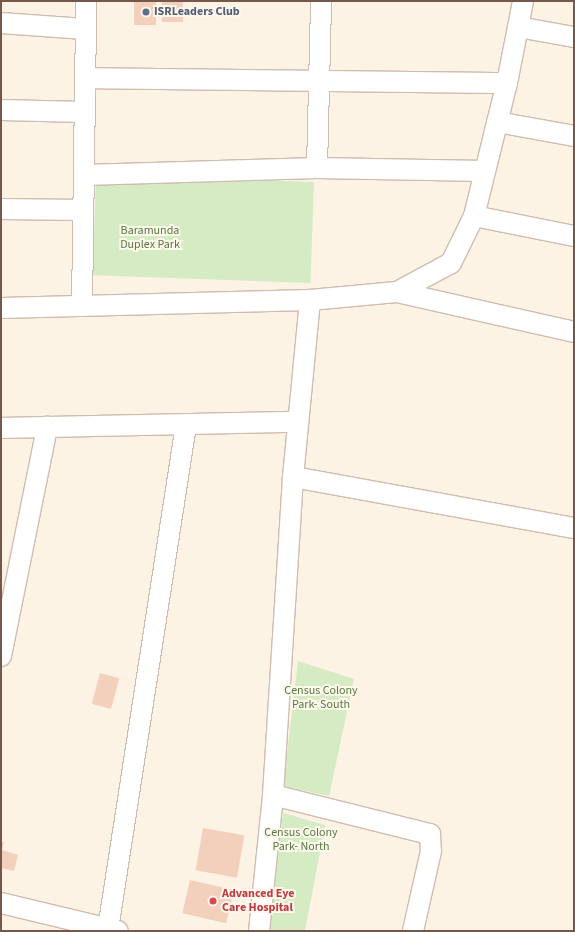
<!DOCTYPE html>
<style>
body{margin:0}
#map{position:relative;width:575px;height:932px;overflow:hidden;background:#fdf3e5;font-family:"Source Sans 3",sans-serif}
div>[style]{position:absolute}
.green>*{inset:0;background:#d4ebc3;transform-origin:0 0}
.building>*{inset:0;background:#f3d0bc;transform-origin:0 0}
.roads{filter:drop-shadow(1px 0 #d0bcae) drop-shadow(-1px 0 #d0bcae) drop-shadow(0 1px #d0bcae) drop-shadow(0 -1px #d0bcae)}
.minor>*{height:20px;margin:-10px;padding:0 10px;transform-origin:10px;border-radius:10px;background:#fff}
.dots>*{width:11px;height:11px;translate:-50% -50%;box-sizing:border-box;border:2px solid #fff7ec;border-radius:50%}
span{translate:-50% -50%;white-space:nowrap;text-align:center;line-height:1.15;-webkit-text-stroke:4px #fff7ec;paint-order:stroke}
.service-label{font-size:12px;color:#4e5e75;font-weight:700}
.left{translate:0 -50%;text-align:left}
.park-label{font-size:12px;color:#547c42}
.health-label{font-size:12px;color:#be3a42;font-weight:700}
.frame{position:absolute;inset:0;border:2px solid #76584a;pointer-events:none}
</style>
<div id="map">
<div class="green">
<i style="left:314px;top:182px;width:101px;height:218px;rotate:92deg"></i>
<i style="clip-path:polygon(298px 661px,354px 679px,329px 796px,283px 786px)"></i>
<i style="clip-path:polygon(283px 813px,325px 825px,305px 931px,269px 931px)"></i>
</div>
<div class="building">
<i style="left:134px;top:1px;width:22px;height:24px"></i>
<i style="left:162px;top:1px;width:21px;height:21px"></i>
<i style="left:100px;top:673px;width:20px;height:32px;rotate:15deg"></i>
<i style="left:203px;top:828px;width:42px;height:43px;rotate:10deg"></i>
<i style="clip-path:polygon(1px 842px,4px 842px,2px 850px,18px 855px,14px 871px,1px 868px)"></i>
<i style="left:190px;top:880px;width:45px;height:34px;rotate:13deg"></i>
</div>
<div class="roads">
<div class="minor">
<i style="left:1px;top:23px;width:84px;rotate:4.1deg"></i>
<i style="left:518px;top:27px;width:26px;rotate:-79deg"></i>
<i style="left:85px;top:78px;width:422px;rotate:0.7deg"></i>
<i style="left:1px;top:110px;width:83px;rotate:1.4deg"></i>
<i style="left:497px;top:122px;width:78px;rotate:10.3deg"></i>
<i style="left:317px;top:168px;width:167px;rotate:-88.6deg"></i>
<i style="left:84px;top:175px;width:233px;rotate:-1.7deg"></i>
<i style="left:317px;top:168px;width:168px;rotate:1deg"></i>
<i style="left:1px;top:209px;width:82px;rotate:0.7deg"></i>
<i style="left:474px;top:216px;width:102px;rotate:11.3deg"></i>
<i style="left:397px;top:292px;width:61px;rotate:-28.2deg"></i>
<i style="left:451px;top:263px;width:52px;rotate:-63.9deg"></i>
<i style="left:474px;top:216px;width:137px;rotate:-76.1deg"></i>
<i style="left:507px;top:83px;width:57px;rotate:-78.9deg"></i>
<i style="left:518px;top:27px;width:57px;rotate:10.1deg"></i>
<i style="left:82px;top:306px;width:305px;rotate:-89.2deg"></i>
<i style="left:1px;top:308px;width:309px;rotate:-1.5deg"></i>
<i style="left:310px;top:300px;width:87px;rotate:-5.3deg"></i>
<i style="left:397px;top:292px;width:181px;rotate:12.7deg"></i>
<i style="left:1px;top:428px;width:297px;rotate:-1.2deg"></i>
<i style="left:293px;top:477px;width:286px;rotate:10.3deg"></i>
<i style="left:1px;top:656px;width:234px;rotate:-78.6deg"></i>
<i style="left:273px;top:795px;width:162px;rotate:14deg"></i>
<i style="left:430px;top:834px;width:17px;rotate:87deg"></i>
<i style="left:431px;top:851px;width:82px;rotate:102.7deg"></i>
<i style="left:1px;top:903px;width:120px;rotate:13.5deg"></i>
<i style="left:108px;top:929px;width:510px;rotate:-81.2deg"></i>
<i style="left:259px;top:931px;width:137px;rotate:-84.1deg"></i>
<i style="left:273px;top:795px;width:319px;rotate:-86.4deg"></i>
<i style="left:293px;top:477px;width:178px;rotate:-84.5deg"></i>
</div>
</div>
<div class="dots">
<i style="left:146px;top:12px;background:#5c6f8a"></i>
<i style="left:213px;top:901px;background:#e0444e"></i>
</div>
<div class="service-label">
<span class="left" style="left:154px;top:12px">ISRLeaders Club</span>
</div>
<div class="park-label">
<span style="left:150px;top:238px">Baramunda<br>Duplex Park</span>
<span style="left:321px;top:698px">Census Colony<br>Park- South</span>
<span style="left:301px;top:840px">Census Colony<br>Park- North</span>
</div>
<div class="health-label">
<span class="left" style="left:222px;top:901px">Advanced Eye<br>Care Hospital</span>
</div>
<div class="frame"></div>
</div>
